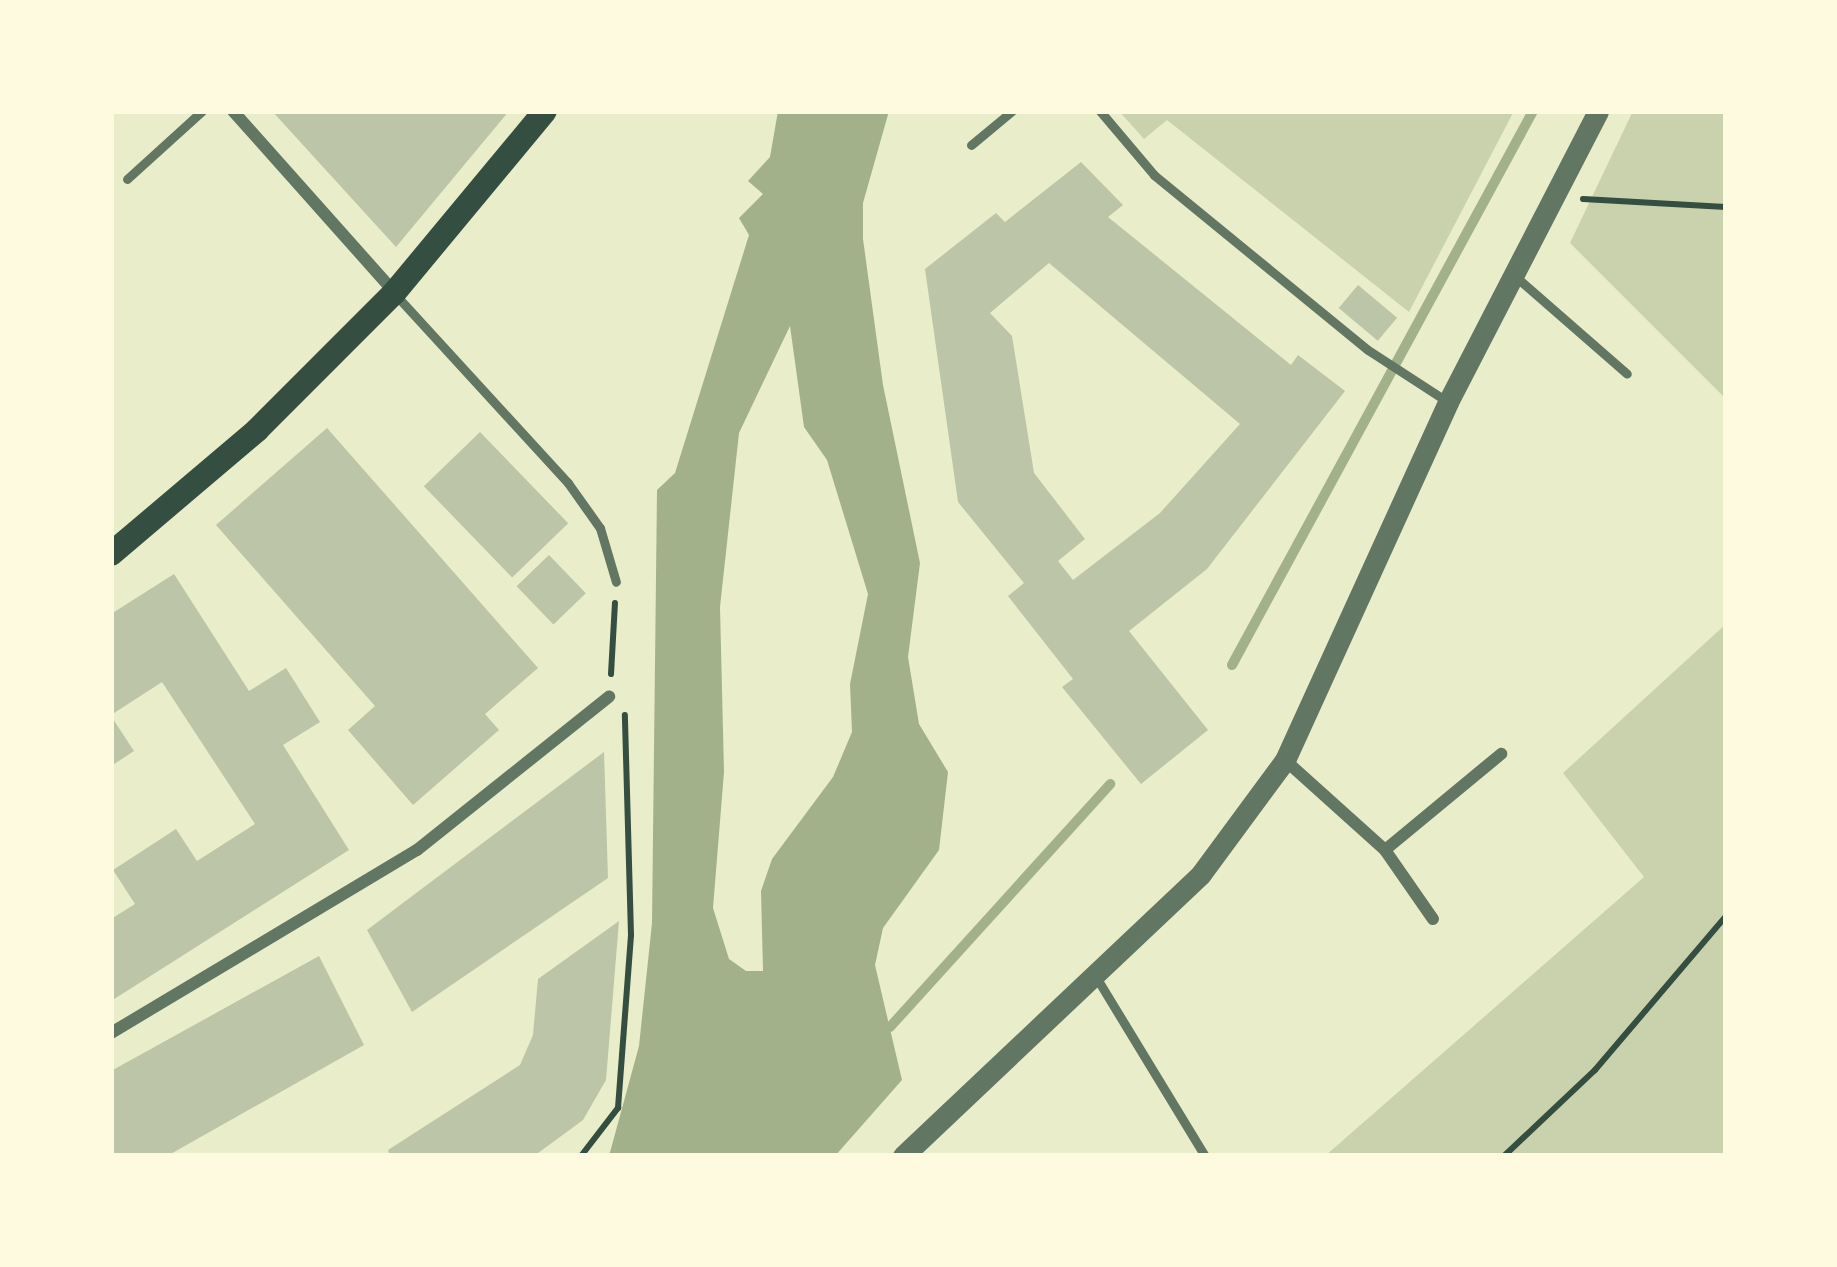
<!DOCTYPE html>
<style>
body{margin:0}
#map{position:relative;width:1837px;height:1267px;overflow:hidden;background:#e9edc9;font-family:Rubik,sans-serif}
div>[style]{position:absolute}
.green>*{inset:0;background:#cad2ad}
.water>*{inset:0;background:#a3b18a}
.stream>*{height:10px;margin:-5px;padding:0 5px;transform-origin:5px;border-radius:5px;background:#a3b18a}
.building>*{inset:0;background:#bcc5a7;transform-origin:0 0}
.path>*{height:6px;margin:-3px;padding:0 3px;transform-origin:3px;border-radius:3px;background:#344e41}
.service>*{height:9px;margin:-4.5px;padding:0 4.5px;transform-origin:4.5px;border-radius:4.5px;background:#617663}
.minor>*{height:12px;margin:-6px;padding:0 6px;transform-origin:6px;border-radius:6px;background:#617663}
.tertiary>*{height:21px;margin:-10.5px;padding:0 10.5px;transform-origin:10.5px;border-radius:10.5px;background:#617663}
.secondary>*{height:24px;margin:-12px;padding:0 12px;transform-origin:12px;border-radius:12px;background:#344e41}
span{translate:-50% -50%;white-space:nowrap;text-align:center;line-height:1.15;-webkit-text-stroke:9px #fefae0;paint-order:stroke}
.frame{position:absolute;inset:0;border:114px solid #fefae0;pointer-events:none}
</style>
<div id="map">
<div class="green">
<i style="clip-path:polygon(1119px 111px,1514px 111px,1409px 312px,1167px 120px,1144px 139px)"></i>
<i style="clip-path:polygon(1633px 111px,1726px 111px,1726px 399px,1570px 243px)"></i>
<i style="clip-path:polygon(1726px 624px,1726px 1156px,1325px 1156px,1644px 877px,1563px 773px)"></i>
</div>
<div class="water">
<i style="clip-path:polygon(evenodd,778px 111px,889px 111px,863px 203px,863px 239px,883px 385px,920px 563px,908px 657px,919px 724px,948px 772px,939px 850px,883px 928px,875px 965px,902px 1080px,835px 1156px,609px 1156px,639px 1046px,652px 923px,657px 490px,675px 473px,749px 235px,739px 218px,763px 194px,748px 181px,770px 157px,778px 111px,790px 326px,804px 427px,827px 460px,868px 594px,850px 684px,852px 732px,833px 777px,772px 859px,761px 891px,763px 971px,746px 971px,729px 959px,713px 908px,724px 772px,720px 607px,739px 433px,790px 326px)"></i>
</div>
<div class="stream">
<i style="left:1232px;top:665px;width:630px;rotate:-61.48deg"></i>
<i style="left:890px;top:1027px;width:328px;rotate:-47.8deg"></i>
</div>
<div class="building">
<i style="clip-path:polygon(272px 111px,509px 111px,396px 247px)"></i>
<i style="clip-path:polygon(evenodd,1081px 162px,1123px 205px,1108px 217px,1291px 365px,1298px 355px,1345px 391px,1207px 569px,1129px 631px,1208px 730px,1141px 784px,1062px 687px,1073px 679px,1008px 596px,1024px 583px,958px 502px,925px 269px,996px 213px,1005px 222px,1081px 162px,1049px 263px,1240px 424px,1160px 513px,1073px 580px,1058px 561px,1085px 539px,1034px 473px,1012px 336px,990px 313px,1049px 263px)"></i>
<i style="left:1358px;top:285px;width:51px;height:30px;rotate:40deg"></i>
<i style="clip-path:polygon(327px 428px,538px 668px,485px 714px,499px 730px,413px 805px,348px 730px,375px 706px,216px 525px)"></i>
<i style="left:480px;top:432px;width:127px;height:78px;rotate:46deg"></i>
<i style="left:549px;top:555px;width:53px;height:45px;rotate:46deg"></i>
<i style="clip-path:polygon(174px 574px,249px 691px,286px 668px,320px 722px,283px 745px,349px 850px,111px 1001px,111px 919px,135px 904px,113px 870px,176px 829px,197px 861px,255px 824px,162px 682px,111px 715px,111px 614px)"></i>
<i style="clip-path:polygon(111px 716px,134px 751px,111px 766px)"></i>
<i style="clip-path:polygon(604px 752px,608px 878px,412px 1012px,367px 930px)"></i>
<i style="clip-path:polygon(619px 921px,606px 1080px,583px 1120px,534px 1156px,390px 1156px,388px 1150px,520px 1065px,533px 1035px,538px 979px)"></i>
<i style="clip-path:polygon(319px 956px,364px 1045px,167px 1156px,111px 1156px,111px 1071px)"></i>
</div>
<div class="path">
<i style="left:1583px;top:199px;width:143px;rotate:3.2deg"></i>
<i style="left:611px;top:674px;width:71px;rotate:-86.8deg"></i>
<i style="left:581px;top:1156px;width:61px;rotate:-52.4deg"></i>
<i style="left:618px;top:1108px;width:173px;rotate:-85.7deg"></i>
<i style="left:631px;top:935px;width:220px;rotate:-91.6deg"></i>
<i style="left:1504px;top:1156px;width:125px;rotate:-43.4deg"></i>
<i style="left:1595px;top:1070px;width:202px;rotate:-49.6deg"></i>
</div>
<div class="service">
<i style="left:1100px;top:111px;width:84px;rotate:49.8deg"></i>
<i style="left:1154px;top:175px;width:276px;rotate:39.3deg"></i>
<i style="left:1368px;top:350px;width:95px;rotate:33deg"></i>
<i style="left:971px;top:145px;width:53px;rotate:-39.7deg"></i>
<i style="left:127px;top:179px;width:101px;rotate:-42.2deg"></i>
<i style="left:1516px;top:277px;width:147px;rotate:41.1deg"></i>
<i style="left:394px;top:293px;width:258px;rotate:47.5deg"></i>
<i style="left:568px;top:483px;width:55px;rotate:54.6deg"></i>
<i style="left:600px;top:528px;width:56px;rotate:73.5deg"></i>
<i style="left:1096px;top:977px;width:210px;rotate:58.7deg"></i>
</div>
<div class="minor">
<i style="left:233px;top:111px;width:242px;rotate:48.3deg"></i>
<i style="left:1285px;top:760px;width:135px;rotate:42deg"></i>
<i style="left:1385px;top:850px;width:84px;rotate:55.2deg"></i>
<i style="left:1385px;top:850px;width:151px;rotate:-39.6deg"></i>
<i style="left:111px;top:1033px;width:357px;rotate:-30.9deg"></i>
<i style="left:417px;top:850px;width:246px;rotate:-38.6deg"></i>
</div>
<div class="tertiary">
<i style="left:903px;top:1156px;width:410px;rotate:-43.4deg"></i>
<i style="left:1201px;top:874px;width:142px;rotate:-53.6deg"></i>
<i style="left:1285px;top:760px;width:393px;rotate:-65.5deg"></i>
<i style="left:1448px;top:402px;width:327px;rotate:-62.7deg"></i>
</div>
<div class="secondary">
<i style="left:111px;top:554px;width:192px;rotate:-40.3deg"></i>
<i style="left:257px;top:430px;width:194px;rotate:-45deg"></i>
<i style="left:394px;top:293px;width:236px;rotate:-50.3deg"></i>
</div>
<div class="frame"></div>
</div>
